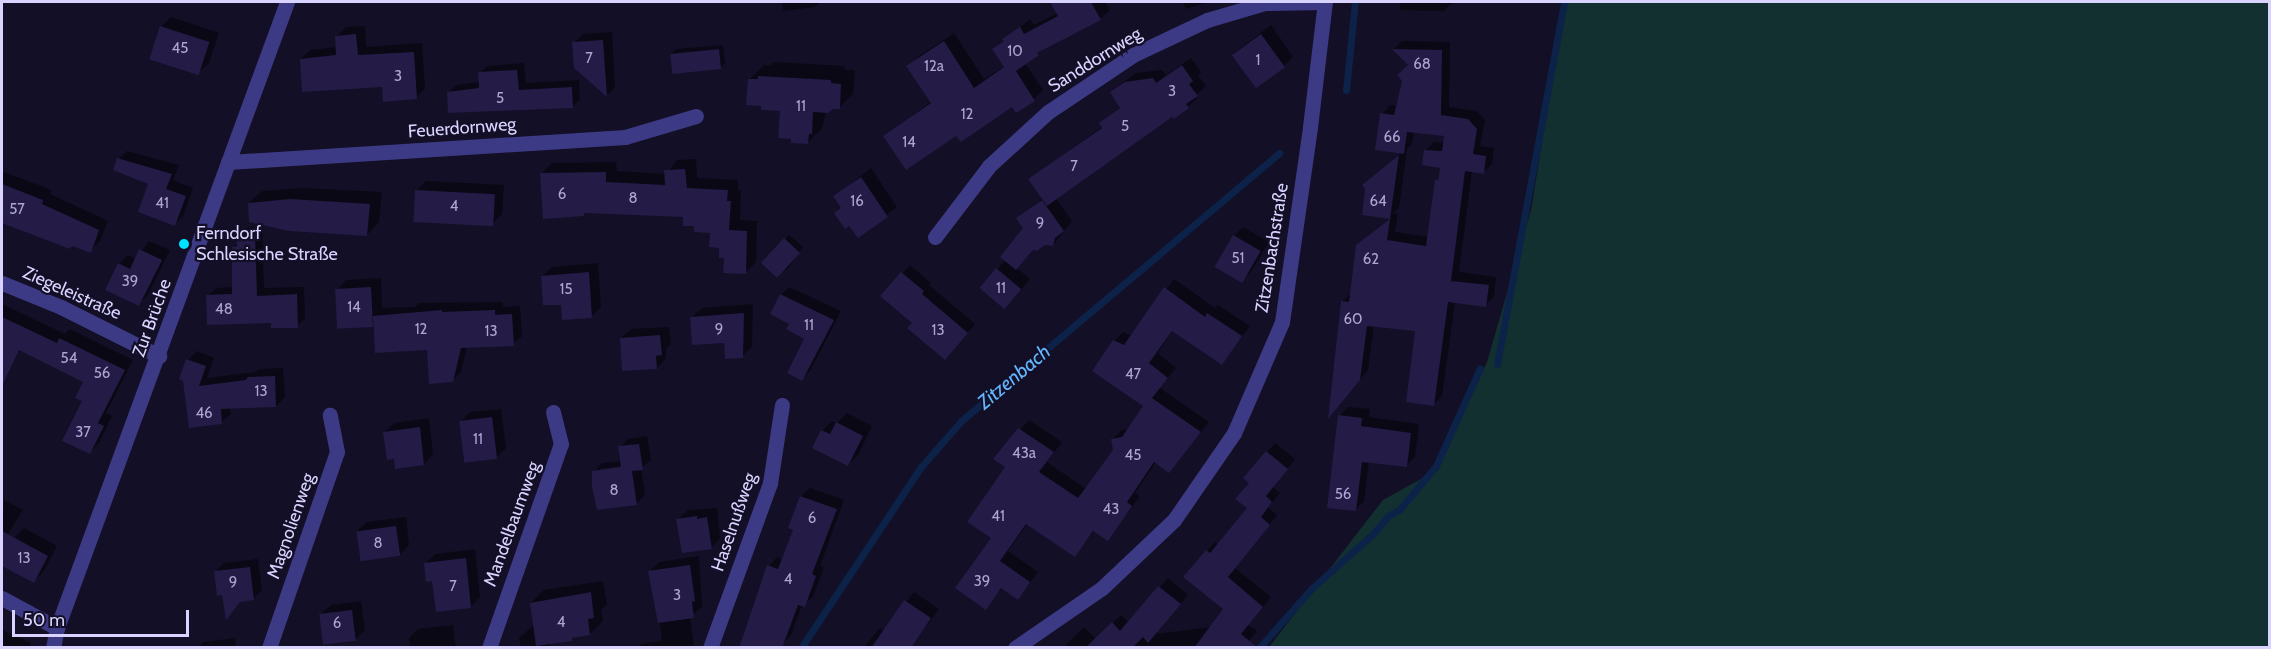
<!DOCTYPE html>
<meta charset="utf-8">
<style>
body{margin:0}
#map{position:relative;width:2271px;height:649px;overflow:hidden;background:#130f26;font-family:Cabin,sans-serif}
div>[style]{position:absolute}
.green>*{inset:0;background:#12302f}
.shadow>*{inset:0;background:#0007}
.stream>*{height:7px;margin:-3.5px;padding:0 3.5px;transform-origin:3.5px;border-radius:3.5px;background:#0c2248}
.building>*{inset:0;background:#241b47;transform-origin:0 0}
.minor>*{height:15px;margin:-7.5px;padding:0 7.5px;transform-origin:7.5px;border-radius:7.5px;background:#3d3a85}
.dots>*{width:16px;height:16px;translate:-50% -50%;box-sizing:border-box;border:3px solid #130f26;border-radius:50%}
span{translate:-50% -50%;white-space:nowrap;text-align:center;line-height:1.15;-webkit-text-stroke:4.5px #130f26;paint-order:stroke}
.number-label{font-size:15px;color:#aca6d1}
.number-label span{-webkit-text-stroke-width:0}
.street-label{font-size:18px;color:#d9d4ff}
.poi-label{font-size:18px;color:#d9d4ff}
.left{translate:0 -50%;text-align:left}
.water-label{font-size:20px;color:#62b6ff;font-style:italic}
.frame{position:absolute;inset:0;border:3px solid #d9d4ff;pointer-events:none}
.scale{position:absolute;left:12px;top:610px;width:177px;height:27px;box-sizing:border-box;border:3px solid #d9d4ff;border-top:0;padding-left:8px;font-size:18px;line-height:21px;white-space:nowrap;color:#d9d4ff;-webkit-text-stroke:4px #130f26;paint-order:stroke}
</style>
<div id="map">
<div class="green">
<i style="clip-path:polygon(1565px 2px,2269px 2px,2269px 647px,1269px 647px,1383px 500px,1437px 470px,1487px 362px,1531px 210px)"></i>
</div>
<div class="shadow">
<i style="clip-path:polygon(782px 2px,821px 2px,815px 7px,783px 11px)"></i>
<i style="clip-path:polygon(1052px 2px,1105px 2px,1110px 10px,1100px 19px,1044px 49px,1025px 63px,1043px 90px,1034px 99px,1017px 111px,1012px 105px,957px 134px,885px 136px,932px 101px,908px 66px,918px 57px,954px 33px,984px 79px,1005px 66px,994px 49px,1030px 19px,1034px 25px,1058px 13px)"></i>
<i style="clip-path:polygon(1183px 2px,1208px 2px,1186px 9px)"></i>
<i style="clip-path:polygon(1400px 2px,1453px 2px,1444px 11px,1400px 10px)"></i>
<i style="clip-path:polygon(171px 17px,219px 33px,209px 63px,199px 72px,161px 27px)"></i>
<i style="clip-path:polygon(1271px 25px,1293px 57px,1284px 66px,1233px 54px)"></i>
<i style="clip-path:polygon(365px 26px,366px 47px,422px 43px,425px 89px,416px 98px,301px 59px,310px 50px,337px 47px,337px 36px,346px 27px)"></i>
<i style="clip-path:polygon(612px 32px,615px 87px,607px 95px,575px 67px,574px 43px,583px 34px)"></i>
<i style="clip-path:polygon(evenodd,1402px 41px,1450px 42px,1449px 107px,1477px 111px,1485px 120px,1480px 146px,1494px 148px,1492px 164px,1483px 173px,1472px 171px,1459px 272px,1496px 277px,1494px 297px,1485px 305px,1455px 302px,1442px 396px,1434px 404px,1417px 330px,1374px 325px,1368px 370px,1330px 415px,1343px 301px,1352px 292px,1367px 237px,1392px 218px,1363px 214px,1367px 189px,1364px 185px,1402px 152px,1382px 114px,1390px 105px,1398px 106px,1410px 65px,1394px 49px,1402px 41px,1414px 131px,1446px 135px,1445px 143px,1434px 142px,1426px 150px,1442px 166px,1437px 180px,1429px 237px,1395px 232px,1398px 213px,1393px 214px,1399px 208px,1407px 149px,1412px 144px,1414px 131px)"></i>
<i style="clip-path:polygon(723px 45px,725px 63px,720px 68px,671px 54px,676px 49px)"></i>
<i style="clip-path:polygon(1191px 58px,1201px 72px,1198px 75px,1206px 86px,1195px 96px,1197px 98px,1188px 107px,1173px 115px,1056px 198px,1072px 221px,1053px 245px,1045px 243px,1034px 248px,1017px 268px,1030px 279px,1014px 298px,997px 269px,1006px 260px,1025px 228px,1018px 218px,1043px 198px,1030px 179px,1103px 126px,1101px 123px,1121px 106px,1112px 92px,1121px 84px,1136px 73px,1162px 70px,1166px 75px)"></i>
<i style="clip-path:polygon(774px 62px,845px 66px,844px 70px,855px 70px,853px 94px,839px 108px,832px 107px,826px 111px,822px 128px,807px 143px,781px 110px,749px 80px,764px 65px,770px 66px)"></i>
<i style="clip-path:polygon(524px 63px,526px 83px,579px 80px,580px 99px,572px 107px,448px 93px,456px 85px,480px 82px,480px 73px,487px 66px)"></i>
<i style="clip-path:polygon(127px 151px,179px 165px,173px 180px,193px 188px,183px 216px,174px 224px,150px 184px,119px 159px)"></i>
<i style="clip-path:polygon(696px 159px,697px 178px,738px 180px,738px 190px,741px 190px,740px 220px,757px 221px,756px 262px,745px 273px,725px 257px,711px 232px,685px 216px,586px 211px,583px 215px,541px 174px,552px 163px,616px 162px,617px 171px,666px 174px,677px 160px)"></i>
<i style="clip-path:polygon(871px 168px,897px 207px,858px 236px,835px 196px)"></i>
<i style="clip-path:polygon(4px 172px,52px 190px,50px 194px,108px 221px,100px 241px,90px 251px,73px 244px,70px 247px,2px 221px,2px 175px)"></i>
<i style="clip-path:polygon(426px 181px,504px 185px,502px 214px,492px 224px,416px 191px)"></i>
<i style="clip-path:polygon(303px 188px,382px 192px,379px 222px,367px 235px,249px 203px,262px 191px)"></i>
<i style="clip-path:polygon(262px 227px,264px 288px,304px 287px,305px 318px,297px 326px,272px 321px,208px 296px,216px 288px,234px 287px,233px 247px,238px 243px,237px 236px,245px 228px)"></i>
<i style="clip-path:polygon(1243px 227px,1269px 242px,1251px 272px,1242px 281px,1234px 236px)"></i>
<i style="clip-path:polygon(789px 235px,803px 247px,786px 271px,785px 239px)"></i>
<i style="clip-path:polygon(149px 241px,170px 250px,148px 295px,139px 304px,119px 264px,128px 255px,136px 259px)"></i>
<i style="clip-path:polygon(598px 263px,601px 307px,591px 317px,562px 303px,542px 276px,552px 267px)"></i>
<i style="clip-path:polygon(910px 265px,931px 283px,929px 285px,975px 324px,953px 350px,883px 296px)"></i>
<i style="clip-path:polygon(381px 278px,382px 308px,415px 307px,418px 303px,503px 302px,503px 307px,520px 306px,522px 336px,513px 344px,467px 347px,461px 372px,452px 381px,428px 349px,375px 324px,373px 326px,337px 290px,346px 280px)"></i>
<i style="clip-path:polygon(1174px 279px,1215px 308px,1218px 305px,1250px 326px,1221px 363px,1173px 330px,1158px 353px,1176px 368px,1160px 388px,1209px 422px,1169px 471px,1156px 462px,1135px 493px,1140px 496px,1108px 539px,1095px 530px,1075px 555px,1028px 523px,1008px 551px,1038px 572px,1018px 598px,1003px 587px,985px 608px,993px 538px,1007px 466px,995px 458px,1029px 420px,1062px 442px,1047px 462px,1086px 489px,1115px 450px,1113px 439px,1122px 430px,1129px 429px,1145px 406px,1114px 341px,1123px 332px,1132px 336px)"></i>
<i style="clip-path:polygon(789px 287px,841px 311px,810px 371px,801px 379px,806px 338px,791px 323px,781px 295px)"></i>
<i style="clip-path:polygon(2px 304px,65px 334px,70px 329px,133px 360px,106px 413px,112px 416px,99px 443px,90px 452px,84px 400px,85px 381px,21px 350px,15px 355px,2px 349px)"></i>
<i style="clip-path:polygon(753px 304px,752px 347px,742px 356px,692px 317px,702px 308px)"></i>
<i style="clip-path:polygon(669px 327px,671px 344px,666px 349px,666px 358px,657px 368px,621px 338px,631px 329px)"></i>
<i style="clip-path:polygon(197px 351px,214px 358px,207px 378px,256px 372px,259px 369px,283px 368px,285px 397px,276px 406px,230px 407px,231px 414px,222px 422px,190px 426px,188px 360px)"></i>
<i style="clip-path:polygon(1348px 407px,1370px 409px,1369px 417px,1419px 424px,1415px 457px,1406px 466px,1369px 461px,1364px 501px,1355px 510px,1339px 416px)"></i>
<i style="clip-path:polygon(501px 409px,506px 448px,496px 458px,461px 422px,470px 412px)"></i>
<i style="clip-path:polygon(847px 413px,872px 426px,858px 455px,848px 465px,814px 448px,823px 430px,832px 421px,837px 423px)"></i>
<i style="clip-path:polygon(429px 418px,433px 454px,424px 464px,385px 432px,394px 423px)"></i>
<i style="clip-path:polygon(evenodd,647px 436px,651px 460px,641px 468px,645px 495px,636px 504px,594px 472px,602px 463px,622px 461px,620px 447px,628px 439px,647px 436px,628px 465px,629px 468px,600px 472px,600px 469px,628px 465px)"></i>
<i style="clip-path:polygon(1275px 443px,1295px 459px,1273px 487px,1280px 493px,1268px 507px,1277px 515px,1235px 568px,1271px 597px,1248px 625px,1257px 631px,1243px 648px,1063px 648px,1084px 627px,1096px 639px,1121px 615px,1129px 623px,1168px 578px,1188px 595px,1155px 634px,1211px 627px,1225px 609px,1185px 577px,1215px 542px,1219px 545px,1249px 508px,1251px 483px,1267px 452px)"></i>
<i style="clip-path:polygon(810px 488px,844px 500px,820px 566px,824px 567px,813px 597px,802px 605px,791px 635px,782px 644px,769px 566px,777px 557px,783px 560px,795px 529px,801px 496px)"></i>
<i style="clip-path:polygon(4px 500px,23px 510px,6px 537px,2px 534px)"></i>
<i style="clip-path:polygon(717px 508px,720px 538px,711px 548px,678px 519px,688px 510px)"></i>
<i style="clip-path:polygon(406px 517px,409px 545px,399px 555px,357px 531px,367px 522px)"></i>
<i style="clip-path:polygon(24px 528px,57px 546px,43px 572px,33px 582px,2px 564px,14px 538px)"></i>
<i style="clip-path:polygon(475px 549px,480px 597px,471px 607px,425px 564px,435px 554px)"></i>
<i style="clip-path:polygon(699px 556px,702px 607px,690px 617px,694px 646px,638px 648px,641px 644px,662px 641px,655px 589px,650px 571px,659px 562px)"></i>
<i style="clip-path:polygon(258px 559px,262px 590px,253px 599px,224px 593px,215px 572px,224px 563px)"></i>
<i style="clip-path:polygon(603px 581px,607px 604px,601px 610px,603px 621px,590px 634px,553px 641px,547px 648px,521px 648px,519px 638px,534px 625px,531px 603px,544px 590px)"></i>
<i style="clip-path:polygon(914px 592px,939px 609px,927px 625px,901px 648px,863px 648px,880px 628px,884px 631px)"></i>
<i style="clip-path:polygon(361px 601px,365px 630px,355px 640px,321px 614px,331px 605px)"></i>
<i style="clip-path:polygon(453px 625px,456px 648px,410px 648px,409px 638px,418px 629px)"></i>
<i style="clip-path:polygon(2px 630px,31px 643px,29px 648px,2px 648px)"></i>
<i style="clip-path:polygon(235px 638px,236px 648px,197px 648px,203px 642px)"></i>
</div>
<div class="stream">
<i style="left:1346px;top:90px;width:88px;rotate:-84.2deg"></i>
<i style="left:1497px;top:364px;width:368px;rotate:-79.5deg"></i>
<i style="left:801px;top:648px;width:217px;rotate:-56.5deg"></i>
<i style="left:921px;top:467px;width:61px;rotate:-49deg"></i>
<i style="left:961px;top:421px;width:416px;rotate:-40.1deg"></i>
<i style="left:1259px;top:648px;width:79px;rotate:-48.6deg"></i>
<i style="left:1311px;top:589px;width:83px;rotate:-41.6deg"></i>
<i style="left:1373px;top:534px;width:23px;rotate:-50deg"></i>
<i style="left:1388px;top:516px;width:14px;rotate:-30deg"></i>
<i style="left:1400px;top:509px;width:56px;rotate:-50.1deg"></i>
<i style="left:1436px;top:466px;width:107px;rotate:-65.8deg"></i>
</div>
<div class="building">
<i style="clip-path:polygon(1050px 2px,1091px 2px,1101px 20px,1037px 53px,1039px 55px,1016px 71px,1035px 101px,1016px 113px,1012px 107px,961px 142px,956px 136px,906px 170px,883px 136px,931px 103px,906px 66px,944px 41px,974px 88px,1004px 67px,992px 49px,1004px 41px,1002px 39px,1020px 27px,1024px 34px,1058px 16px)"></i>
<i style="left:160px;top:26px;width:52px;height:35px;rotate:18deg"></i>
<i style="clip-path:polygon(356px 34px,358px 55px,414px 52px,417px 99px,383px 102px,382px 87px,302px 92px,300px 59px,336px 55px,335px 36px)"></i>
<i style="left:1261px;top:34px;width:41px;height:36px;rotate:54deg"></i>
<i style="clip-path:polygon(603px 40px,607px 97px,574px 68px,572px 42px)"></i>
<i style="left:719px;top:49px;width:20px;height:49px;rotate:84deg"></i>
<i style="clip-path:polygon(1392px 49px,1442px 50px,1441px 115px,1468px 119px,1477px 129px,1473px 154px,1486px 156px,1484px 174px,1465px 171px,1451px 281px,1489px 285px,1486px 307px,1448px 302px,1434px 406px,1406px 402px,1415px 331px,1367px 326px,1360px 380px,1328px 419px,1341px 301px,1349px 302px,1356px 245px,1390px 219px,1387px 240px,1426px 246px,1435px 179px,1438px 180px,1440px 168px,1422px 165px,1424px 150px,1442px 151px,1444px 136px,1407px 132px,1404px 154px,1375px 150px,1380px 113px,1394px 115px,1402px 81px,1397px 75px,1408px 65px)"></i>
<i style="clip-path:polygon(1182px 65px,1193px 81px,1189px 84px,1198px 96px,1186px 104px,1189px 108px,1174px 119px,1172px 117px,1047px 206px,1028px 179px,1102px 128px,1099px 123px,1120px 108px,1110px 92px,1125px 82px,1153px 78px,1156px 83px)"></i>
<i style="clip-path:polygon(517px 70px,519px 90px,572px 87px,573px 108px,448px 113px,447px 92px,479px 88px,478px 72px)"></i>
<i style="clip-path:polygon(758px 76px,831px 80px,831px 83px,841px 84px,840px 109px,833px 109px,828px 113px,813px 112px,812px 134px,809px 134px,808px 144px,791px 143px,791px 139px,778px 138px,780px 111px,761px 110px,761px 106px,746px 105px,748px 79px,758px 79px)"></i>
<i style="clip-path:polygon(1399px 155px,1390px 219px,1362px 215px,1365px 189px,1362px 185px)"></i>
<i style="clip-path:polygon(117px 158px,172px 174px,166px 189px,186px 196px,175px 226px,138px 212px,148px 184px,113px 170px)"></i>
<i style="clip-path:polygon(685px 169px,687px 188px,728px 190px,727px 201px,731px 201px,729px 230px,747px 231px,746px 274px,723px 273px,724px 258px,719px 258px,719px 248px,709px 247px,710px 233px,694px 232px,694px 226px,683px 226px,683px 217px,584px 213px,584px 216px,543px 219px,540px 173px,606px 172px,606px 182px,665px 185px,664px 170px)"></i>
<i style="clip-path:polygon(861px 177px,888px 217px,858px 238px,849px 226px,845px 229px,834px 213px,841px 208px,833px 196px)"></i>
<i style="clip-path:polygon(2px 184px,43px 200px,42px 204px,99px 230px,91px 253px,72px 246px,70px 249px,2px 223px)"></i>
<i style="left:415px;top:190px;width:80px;height:32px;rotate:3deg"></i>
<i style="clip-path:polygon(290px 199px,370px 204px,367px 236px,289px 231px,249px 222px,248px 203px)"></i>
<i style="clip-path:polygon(1042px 200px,1064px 231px,1055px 238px,1053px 246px,1045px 245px,1037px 251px,1033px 250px,1016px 270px,1000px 257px,1023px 228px,1016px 218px)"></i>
<i style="clip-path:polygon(255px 234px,257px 296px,297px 294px,298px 328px,271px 328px,271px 323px,207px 325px,206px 295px,232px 294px,232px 247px,237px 246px,236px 236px)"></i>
<i style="left:1233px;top:235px;width:32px;height:37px;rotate:30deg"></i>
<i style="left:784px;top:238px;width:22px;height:34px;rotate:43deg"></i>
<i style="clip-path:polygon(139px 249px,162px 260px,139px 306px,105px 290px,118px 263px,130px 269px)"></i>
<i style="left:996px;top:268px;width:33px;height:26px;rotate:40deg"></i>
<i style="clip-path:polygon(589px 272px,592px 318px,562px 320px,561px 305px,543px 305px,541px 276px)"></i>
<i style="clip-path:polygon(901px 272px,924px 291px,922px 294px,968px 333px,945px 360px,907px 328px,912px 323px,880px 296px)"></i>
<i style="left:371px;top:287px;width:40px;height:36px;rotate:87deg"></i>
<i style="clip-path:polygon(1164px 287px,1205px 317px,1207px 313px,1242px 336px,1222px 365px,1172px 331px,1149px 363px,1168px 378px,1152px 398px,1201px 432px,1169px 473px,1154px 462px,1127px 502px,1132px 506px,1108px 541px,1093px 531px,1075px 557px,1026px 524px,1000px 561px,1030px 582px,1018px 600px,1001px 588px,986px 610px,955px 588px,991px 538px,967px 522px,1005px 467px,993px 459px,1018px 428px,1054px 452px,1039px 472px,1078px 498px,1113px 450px,1111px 439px,1122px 437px,1143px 406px,1092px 371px,1113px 340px,1124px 345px)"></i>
<i style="clip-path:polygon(780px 294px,834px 320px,802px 381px,787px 373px,804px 339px,786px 329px,789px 324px,770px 314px)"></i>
<i style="clip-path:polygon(442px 310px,442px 312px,495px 310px,495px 315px,512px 314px,514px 346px,461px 348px,453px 382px,429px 384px,427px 350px,375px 353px,373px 316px)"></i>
<i style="clip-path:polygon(744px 313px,743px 358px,725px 359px,724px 343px,692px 345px,690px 317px)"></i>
<i style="clip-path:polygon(2px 317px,57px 343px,59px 338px,125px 370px,98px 423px,104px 426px,90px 454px,62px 441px,82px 401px,75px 398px,83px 382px,19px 350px,2px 386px)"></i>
<i style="clip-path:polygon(660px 335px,662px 355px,656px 356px,657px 369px,622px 371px,620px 338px)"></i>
<i style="clip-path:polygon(186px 359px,206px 366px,199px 386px,246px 380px,248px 377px,275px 376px,276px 407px,221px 409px,222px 424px,189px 428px,183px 381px,179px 379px)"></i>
<i style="clip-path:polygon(1338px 415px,1362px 418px,1361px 426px,1411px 433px,1407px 467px,1362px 462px,1356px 511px,1327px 508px)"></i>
<i style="left:492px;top:417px;width:42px;height:33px;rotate:83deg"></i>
<i style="clip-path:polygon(836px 422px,863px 436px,848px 466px,812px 448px,821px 430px,830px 434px)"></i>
<i style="clip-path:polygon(420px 427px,424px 465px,395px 469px,394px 459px,387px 460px,383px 432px)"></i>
<i style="clip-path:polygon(639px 444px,643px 470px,632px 471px,637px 505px,597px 510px,592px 487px,592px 471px,621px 467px,618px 446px)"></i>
<i style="clip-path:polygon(1266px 451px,1288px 469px,1266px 496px,1272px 502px,1261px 517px,1270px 525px,1228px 577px,1263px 607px,1241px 634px,1258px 648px,1194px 648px,1223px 609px,1183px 577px,1206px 550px,1210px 553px,1247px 508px,1235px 499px,1249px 483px,1243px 478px)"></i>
<i style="clip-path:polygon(800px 496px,837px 509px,812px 574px,816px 576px,805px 607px,798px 605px,782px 648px,739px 648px,767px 565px,778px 569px,793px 530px,788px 528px)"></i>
<i style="clip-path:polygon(697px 516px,697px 519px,707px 517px,712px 549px,682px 553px,676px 519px)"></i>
<i style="left:396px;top:526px;width:30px;height:40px;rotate:82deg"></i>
<i style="clip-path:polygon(2px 531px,48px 556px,34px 583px,2px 566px)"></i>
<i style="clip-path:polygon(466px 558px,471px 608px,436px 612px,432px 581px,426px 582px,424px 563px)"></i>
<i style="clip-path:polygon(690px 565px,695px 601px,692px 602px,694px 618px,658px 623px,648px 571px)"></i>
<i style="clip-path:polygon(250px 567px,254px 600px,240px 602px,226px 620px,222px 595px,217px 596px,214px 571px)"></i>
<i style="clip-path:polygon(1158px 586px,1181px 604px,1148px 643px,1143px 637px,1134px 646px,1136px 648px,1085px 648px,1112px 622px,1120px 631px)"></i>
<i style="clip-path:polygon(591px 592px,594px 618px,588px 619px,590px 635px,572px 638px,572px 641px,536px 646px,530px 603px)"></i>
<i style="clip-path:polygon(904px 600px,931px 618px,911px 648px,871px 648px)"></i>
<i style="left:352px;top:610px;width:31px;height:33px;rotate:83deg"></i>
</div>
<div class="minor">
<i style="left:228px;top:162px;width:398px;rotate:-3.6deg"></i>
<i style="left:625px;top:137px;width:74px;rotate:-16.5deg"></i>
<i style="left:935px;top:237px;width:89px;rotate:-52.7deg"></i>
<i style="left:989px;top:166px;width:80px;rotate:-42.5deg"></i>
<i style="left:1048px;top:112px;width:102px;rotate:-33.8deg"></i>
<i style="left:1133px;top:55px;width:82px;rotate:-25.3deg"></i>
<i style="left:1207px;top:20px;width:60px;rotate:-16.3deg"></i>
<i style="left:1265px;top:3px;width:60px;rotate:-1deg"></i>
<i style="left:2px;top:283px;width:64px;rotate:22.1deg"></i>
<i style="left:61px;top:307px;width:110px;rotate:26.6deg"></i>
<i style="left:2px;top:598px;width:63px;rotate:28.6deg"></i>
<i style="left:53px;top:648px;width:20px;rotate:-79deg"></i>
<i style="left:57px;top:628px;width:667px;rotate:-69.83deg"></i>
<i style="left:269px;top:648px;width:207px;rotate:-70.9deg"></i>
<i style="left:337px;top:452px;width:38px;rotate:-101deg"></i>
<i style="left:489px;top:648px;width:216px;rotate:-70.6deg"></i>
<i style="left:561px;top:444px;width:33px;rotate:-104deg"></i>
<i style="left:710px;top:648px;width:176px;rotate:-70deg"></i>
<i style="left:770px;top:483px;width:79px;rotate:-81.3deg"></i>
<i style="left:1015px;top:648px;width:106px;rotate:-34.6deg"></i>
<i style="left:1102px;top:588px;width:99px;rotate:-43.4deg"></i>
<i style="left:1174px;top:520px;width:106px;rotate:-55.4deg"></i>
<i style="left:1234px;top:433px;width:121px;rotate:-66.6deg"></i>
<i style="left:1282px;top:322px;width:197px;rotate:-81.8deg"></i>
<i style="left:1310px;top:127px;width:126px;rotate:-83.2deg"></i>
</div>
<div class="dots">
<i style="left:184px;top:244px;background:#00e5ff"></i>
</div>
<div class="number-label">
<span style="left:180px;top:49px">45</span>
<span style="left:1015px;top:52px">10</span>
<span style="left:589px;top:59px">7</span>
<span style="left:1258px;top:61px">1</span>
<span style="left:1422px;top:65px">68</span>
<span style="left:934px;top:67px">12a</span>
<span style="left:398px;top:77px">3</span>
<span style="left:1172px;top:92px">3</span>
<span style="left:500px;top:99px">5</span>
<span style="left:801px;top:107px">11</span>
<span style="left:967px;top:115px">12</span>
<span style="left:1125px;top:127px">5</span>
<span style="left:1392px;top:138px">66</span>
<span style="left:909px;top:143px">14</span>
<span style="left:1074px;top:167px">7</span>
<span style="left:562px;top:195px">6</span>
<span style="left:633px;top:199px">8</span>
<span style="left:857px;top:202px">16</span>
<span style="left:1378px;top:202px">64</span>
<span style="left:162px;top:204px">41</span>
<span style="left:454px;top:207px">4</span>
<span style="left:17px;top:210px">57</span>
<span style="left:1040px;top:224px">9</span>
<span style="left:1238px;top:259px">51</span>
<span style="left:1371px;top:260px">62</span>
<span style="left:130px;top:282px">39</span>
<span style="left:1001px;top:289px">11</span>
<span style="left:566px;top:290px">15</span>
<span style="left:354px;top:308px">14</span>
<span style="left:224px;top:310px">48</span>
<span style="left:1353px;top:320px">60</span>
<span style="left:809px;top:326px">11</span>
<span style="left:421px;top:330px">12</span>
<span style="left:719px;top:330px">9</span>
<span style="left:938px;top:331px">13</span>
<span style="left:491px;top:332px">13</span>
<span style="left:69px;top:359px">54</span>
<span style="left:102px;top:374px">56</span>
<span style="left:1133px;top:375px">47</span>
<span style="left:261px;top:392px">13</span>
<span style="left:204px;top:414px">46</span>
<span style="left:83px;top:433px">37</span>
<span style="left:478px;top:440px">11</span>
<span style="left:1024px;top:454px">43a</span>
<span style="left:1133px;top:456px">45</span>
<span style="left:614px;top:491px">8</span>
<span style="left:1343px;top:495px">56</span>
<span style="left:1111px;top:510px">43</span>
<span style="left:998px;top:517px">41</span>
<span style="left:812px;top:519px">6</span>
<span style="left:378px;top:544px">8</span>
<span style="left:24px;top:559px">13</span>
<span style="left:788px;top:580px">4</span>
<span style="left:982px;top:582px">39</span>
<span style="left:233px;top:583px">9</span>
<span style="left:453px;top:587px">7</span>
<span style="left:677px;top:596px">3</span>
<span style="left:561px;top:623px">4</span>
<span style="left:337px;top:624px">6</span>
</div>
<div class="street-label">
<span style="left:1095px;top:60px;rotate:-32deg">Sanddornweg</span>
<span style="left:462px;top:128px;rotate:-4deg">Feuerdornweg</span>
<span style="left:1272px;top:248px;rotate:-81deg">Zitzenbachstraße</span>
<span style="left:72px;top:293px;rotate:24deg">Ziegeleistraße</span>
<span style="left:152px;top:318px;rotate:-70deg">Zur Brüche</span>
<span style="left:734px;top:522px;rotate:-71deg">Haselnußweg</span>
<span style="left:512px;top:524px;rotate:-70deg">Mandelbaumweg</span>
<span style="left:291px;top:526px;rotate:-71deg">Magnolienweg</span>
</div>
<div class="poi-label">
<span class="left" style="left:196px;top:244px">Ferndorf<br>Schlesische Straße</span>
</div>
<div class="water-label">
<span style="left:1014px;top:377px;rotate:-40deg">Zitzenbach</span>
</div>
<div class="frame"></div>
<div class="scale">50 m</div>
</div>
